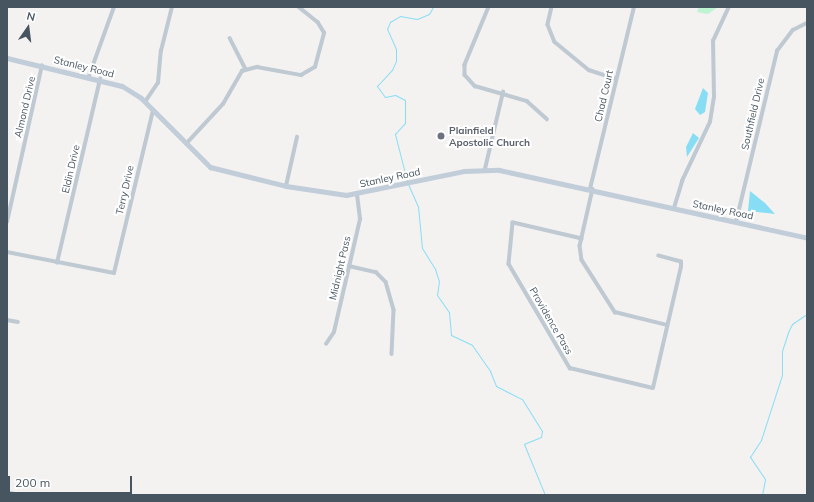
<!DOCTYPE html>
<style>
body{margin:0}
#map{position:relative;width:814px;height:502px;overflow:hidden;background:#f4f1f1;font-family:Mulish,sans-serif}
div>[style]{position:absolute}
.green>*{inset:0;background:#bef4d2}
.water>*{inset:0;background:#87def4}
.stream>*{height:1px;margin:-0.5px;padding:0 0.5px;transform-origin:0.5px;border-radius:0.5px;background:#87def4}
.street>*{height:3.5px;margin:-1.75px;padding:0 1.75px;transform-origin:1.75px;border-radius:1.75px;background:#bec9d2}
.secondary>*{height:5px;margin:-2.5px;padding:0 2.5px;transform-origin:2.5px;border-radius:2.5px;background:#c1cdd9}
.dots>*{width:11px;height:11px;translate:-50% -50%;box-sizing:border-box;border:2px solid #fff;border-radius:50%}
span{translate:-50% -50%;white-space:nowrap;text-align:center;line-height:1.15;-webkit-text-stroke:4px #fff;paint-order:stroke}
.street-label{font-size:10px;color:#475561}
.worship-label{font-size:10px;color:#5b616d;font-weight:700}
.left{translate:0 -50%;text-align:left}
.frame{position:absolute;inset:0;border:8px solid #475561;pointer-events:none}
.north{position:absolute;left:8px;top:8px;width:40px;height:40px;-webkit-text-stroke:3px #fff;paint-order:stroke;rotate:14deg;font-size:11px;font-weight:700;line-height:16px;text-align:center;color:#475561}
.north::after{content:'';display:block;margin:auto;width:14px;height:18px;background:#475561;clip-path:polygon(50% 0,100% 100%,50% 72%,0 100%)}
.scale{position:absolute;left:8px;top:476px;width:124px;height:18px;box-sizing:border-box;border:2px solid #475561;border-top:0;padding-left:5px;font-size:12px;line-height:14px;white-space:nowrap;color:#475561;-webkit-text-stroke:3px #fff;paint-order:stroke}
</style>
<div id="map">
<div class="green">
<i style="clip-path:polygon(699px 7px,718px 7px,708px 14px,697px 12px)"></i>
</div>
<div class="water">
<i style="clip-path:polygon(703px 88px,708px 93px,705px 112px,700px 115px,695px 109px)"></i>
<i style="clip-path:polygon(693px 133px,699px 138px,687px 157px,686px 147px)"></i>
<i style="clip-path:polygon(750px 191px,765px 203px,775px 214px,748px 211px)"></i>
</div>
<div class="stream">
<i style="left:407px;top:181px;width:49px;rotate:-104.3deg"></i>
<i style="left:395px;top:134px;width:15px;rotate:-48deg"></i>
<i style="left:405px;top:123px;width:23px;rotate:-90deg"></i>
<i style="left:405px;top:100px;width:11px;rotate:-153deg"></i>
<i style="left:395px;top:95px;width:10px;rotate:169deg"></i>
<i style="left:385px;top:97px;width:14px;rotate:-126deg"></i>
<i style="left:377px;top:86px;width:22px;rotate:-47deg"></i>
<i style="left:392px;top:70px;width:10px;rotate:-66deg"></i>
<i style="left:396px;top:61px;width:12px;rotate:-90deg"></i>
<i style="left:396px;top:49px;width:22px;rotate:-114deg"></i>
<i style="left:387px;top:29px;width:8px;rotate:-67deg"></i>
<i style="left:390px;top:22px;width:12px;rotate:-31deg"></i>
<i style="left:400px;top:16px;width:17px;rotate:10deg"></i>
<i style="left:417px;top:19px;width:13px;rotate:-23deg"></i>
<i style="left:429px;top:14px;width:8px;rotate:-60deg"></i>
<i style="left:408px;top:184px;width:24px;rotate:66deg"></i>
<i style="left:418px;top:206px;width:42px;rotate:84.6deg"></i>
<i style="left:422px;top:248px;width:25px;rotate:58deg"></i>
<i style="left:435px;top:269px;width:13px;rotate:72deg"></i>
<i style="left:439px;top:281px;width:14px;rotate:98deg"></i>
<i style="left:437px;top:295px;width:21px;rotate:55deg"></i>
<i style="left:449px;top:312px;width:23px;rotate:85deg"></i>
<i style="left:451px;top:335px;width:23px;rotate:25deg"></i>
<i style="left:472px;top:345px;width:32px;rotate:55deg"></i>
<i style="left:490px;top:371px;width:16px;rotate:68deg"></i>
<i style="left:496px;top:386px;width:29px;rotate:27deg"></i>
<i style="left:522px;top:399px;width:38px;rotate:58deg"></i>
<i style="left:542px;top:431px;width:6px;rotate:99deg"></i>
<i style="left:541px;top:437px;width:18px;rotate:158deg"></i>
<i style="left:524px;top:444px;width:55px;rotate:67.6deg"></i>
<i style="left:762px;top:495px;width:16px;rotate:-79deg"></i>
<i style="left:765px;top:479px;width:27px;rotate:-124deg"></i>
<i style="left:750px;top:457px;width:20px;rotate:-57deg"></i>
<i style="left:761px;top:440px;width:68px;rotate:-72.1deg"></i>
<i style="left:782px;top:375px;width:24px;rotate:-90deg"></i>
<i style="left:782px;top:351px;width:20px;rotate:-72deg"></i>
<i style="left:788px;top:332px;width:9px;rotate:-63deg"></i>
<i style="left:792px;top:324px;width:18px;rotate:-34deg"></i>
</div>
<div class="street">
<i style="left:489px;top:7px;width:63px;rotate:112.5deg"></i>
<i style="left:465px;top:65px;width:10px;rotate:90deg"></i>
<i style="left:465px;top:75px;width:15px;rotate:48deg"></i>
<i style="left:475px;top:86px;width:54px;rotate:16.1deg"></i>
<i style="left:527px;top:101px;width:27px;rotate:42deg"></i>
<i style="left:552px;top:7px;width:18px;rotate:103deg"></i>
<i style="left:548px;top:25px;width:18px;rotate:68deg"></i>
<i style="left:555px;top:42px;width:44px;rotate:39.5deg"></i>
<i style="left:589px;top:70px;width:28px;rotate:18deg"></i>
<i style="left:230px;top:38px;width:35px;rotate:63deg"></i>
<i style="left:89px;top:76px;width:73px;rotate:-70.1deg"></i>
<i style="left:145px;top:102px;width:23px;rotate:-56deg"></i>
<i style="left:158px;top:83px;width:32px;rotate:-85deg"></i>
<i style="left:161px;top:51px;width:45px;rotate:-76deg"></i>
<i style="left:186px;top:144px;width:54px;rotate:-47.2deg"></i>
<i style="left:223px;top:104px;width:38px;rotate:-60deg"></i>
<i style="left:242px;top:71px;width:16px;rotate:-15deg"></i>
<i style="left:257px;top:67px;width:45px;rotate:10.3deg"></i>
<i style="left:301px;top:75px;width:16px;rotate:-30deg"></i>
<i style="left:315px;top:67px;width:35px;rotate:-75deg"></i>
<i style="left:324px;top:33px;width:12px;rotate:-121deg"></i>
<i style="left:318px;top:23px;width:26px;rotate:-141deg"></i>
<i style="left:485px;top:169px;width:79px;rotate:-76.8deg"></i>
<i style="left:286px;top:186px;width:50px;rotate:-77.3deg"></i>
<i style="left:590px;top:189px;width:187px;rotate:-76.4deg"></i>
<i style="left:593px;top:189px;width:58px;rotate:102.8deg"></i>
<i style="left:580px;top:246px;width:14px;rotate:82deg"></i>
<i style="left:582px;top:260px;width:62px;rotate:57.6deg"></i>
<i style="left:615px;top:312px;width:54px;rotate:14deg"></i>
<i style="left:674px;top:208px;width:28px;rotate:-73deg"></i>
<i style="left:682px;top:181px;width:65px;rotate:-64.6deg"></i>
<i style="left:710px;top:122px;width:25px;rotate:-81deg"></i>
<i style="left:714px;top:97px;width:56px;rotate:-91deg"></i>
<i style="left:713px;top:41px;width:38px;rotate:-65deg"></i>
<i style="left:7px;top:222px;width:160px;rotate:-77.4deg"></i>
<i style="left:736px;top:222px;width:176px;rotate:-76.5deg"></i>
<i style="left:777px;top:51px;width:26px;rotate:-53deg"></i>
<i style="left:793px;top:30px;width:16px;rotate:-27deg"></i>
<i style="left:582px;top:239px;width:71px;rotate:-166.9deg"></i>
<i style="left:513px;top:223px;width:41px;rotate:95.6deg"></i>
<i style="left:509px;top:264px;width:121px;rotate:59.6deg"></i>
<i style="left:570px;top:368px;width:85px;rotate:13.5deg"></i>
<i style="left:653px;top:388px;width:124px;rotate:-77deg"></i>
<i style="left:681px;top:267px;width:5px;rotate:-90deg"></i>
<i style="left:681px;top:262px;width:23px;rotate:-165deg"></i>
<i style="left:7px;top:252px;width:109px;rotate:11.1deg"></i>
<i style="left:114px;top:273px;width:167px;rotate:-76.5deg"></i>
<i style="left:57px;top:263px;width:189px;rotate:-76.8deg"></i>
<i style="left:349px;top:266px;width:28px;rotate:13deg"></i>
<i style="left:376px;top:272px;width:14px;rotate:45deg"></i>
<i style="left:386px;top:282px;width:29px;rotate:74deg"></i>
<i style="left:394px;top:310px;width:44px;rotate:92.6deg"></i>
<i style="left:7px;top:320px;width:11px;rotate:10deg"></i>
<i style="left:326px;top:344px;width:14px;rotate:-56deg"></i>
<i style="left:334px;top:332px;width:116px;rotate:-77deg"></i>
<i style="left:360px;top:219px;width:25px;rotate:-97deg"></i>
<i style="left:7px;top:492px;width:12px;rotate:14deg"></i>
</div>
<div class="secondary">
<i style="left:7px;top:58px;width:118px;rotate:13.7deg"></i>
<i style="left:122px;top:86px;width:22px;rotate:32deg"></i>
<i style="left:141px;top:98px;width:98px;rotate:45deg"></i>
<i style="left:210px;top:167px;width:78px;rotate:14deg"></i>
<i style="left:286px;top:186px;width:61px;rotate:8.5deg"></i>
<i style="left:346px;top:195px;width:120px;rotate:-11.5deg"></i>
<i style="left:464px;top:171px;width:35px;rotate:-2deg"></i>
<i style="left:499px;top:170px;width:315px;rotate:12.4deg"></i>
</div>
<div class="dots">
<i style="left:441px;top:136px;background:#6b7280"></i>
</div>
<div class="street-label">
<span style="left:84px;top:67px;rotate:14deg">Stanley Road</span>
<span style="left:604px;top:96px;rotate:-77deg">Chad Court</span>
<span style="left:25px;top:107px;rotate:-77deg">Almond Drive</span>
<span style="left:753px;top:114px;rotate:-77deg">Southfield Drive</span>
<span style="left:71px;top:169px;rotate:-77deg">Eldin Drive</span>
<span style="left:390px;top:178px;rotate:-12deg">Stanley Road</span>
<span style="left:125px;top:190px;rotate:-77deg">Terry Drive</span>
<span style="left:723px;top:210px;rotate:12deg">Stanley Road</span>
<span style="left:340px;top:268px;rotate:-77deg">Midnight Pass</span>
<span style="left:551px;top:321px;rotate:60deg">Providence Pass</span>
</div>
<div class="worship-label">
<span class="left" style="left:449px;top:136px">Plainfield<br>Apostolic Church</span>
</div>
<div class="frame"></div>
<div class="north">N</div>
<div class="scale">200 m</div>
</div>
